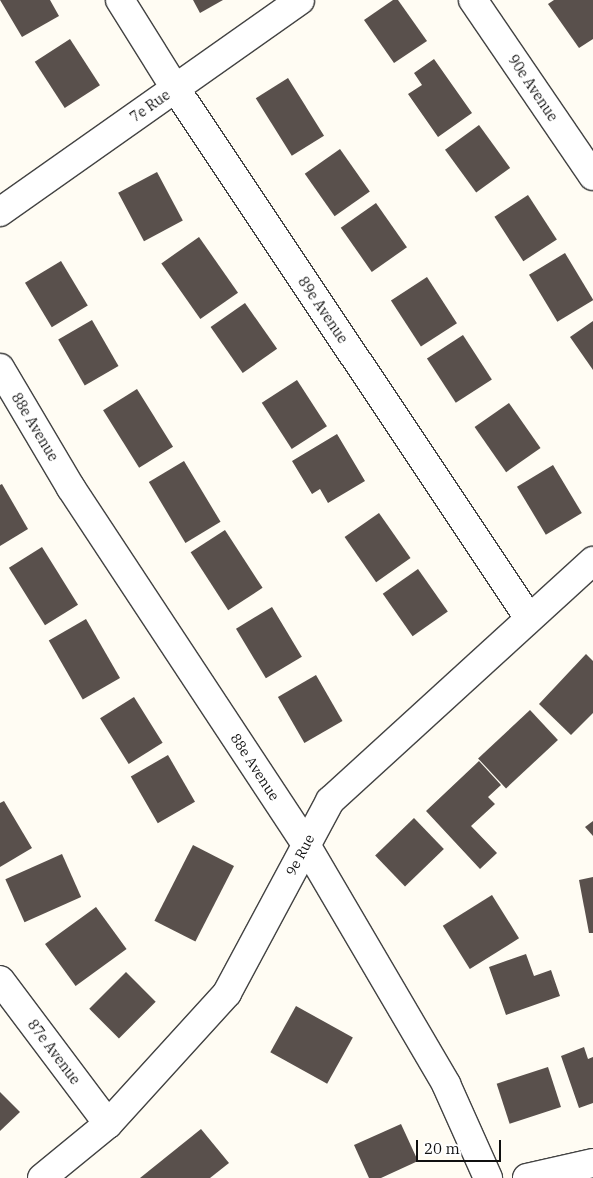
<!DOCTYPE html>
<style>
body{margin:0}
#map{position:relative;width:593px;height:1178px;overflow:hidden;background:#fffcf3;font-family:"IBM Plex Serif",serif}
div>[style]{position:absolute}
.building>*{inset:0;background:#59504c;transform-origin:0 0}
.roads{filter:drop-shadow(1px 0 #434343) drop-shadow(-1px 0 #434343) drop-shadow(0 1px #434343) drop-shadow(0 -1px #434343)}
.minor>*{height:28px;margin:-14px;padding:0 14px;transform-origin:14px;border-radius:14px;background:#fff}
span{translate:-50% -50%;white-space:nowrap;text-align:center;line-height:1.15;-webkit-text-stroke:5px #fff;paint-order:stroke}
.street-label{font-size:14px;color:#101010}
.scale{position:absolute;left:416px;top:1140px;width:85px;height:22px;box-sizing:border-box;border:2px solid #101010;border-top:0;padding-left:6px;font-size:15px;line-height:18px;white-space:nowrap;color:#101010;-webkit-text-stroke:4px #fff;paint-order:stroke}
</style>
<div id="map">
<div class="building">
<i style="clip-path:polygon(0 0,50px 0,59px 16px,22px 37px)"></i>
<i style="clip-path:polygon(193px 0,223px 0,200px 13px)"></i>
<i style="clip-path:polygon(393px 0,398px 0,427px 41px,394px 63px,364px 20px)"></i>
<i style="clip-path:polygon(554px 0,593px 0,593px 39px,579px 48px,548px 4px)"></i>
<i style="left:70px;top:39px;width:55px;height:42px;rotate:57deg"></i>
<i style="clip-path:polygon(434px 59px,472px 113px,438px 137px,408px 94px,422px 85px,414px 73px)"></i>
<i style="left:288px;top:78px;width:68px;height:38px;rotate:58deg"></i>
<i style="left:479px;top:125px;width:53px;height:42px;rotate:54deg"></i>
<i style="left:340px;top:149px;width:52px;height:43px;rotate:55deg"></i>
<i style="left:157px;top:172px;width:55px;height:44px;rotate:62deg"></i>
<i style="left:528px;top:195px;width:53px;height:40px;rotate:57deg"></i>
<i style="left:376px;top:203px;width:54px;height:43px;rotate:55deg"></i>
<i style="left:199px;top:237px;width:68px;height:46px;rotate:55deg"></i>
<i style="left:565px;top:253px;width:55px;height:42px;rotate:59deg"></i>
<i style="left:61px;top:261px;width:52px;height:42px;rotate:59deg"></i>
<i style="left:427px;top:277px;width:55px;height:43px;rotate:57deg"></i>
<i style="left:245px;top:303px;width:56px;height:42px;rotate:55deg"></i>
<i style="left:92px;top:320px;width:53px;height:39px;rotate:60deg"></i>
<i style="clip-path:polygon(593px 321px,593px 370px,570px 337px)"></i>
<i style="left:463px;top:335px;width:53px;height:43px;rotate:57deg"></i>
<i style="left:297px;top:380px;width:55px;height:42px;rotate:57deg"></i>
<i style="left:137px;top:389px;width:68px;height:40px;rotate:58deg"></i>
<i style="left:509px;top:403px;width:55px;height:42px;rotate:55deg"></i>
<i style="clip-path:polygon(337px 434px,365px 481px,328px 503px,320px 489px,312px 494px,292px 461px)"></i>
<i style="left:184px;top:461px;width:71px;height:41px;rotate:59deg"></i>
<i style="left:553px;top:465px;width:56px;height:42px;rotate:59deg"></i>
<i style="clip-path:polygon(2px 484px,28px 529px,0 546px,0 485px)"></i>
<i style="left:379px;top:513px;width:55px;height:42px;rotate:55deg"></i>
<i style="left:225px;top:530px;width:69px;height:41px;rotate:57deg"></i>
<i style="left:42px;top:547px;width:68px;height:39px;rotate:58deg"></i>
<i style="left:418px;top:569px;width:52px;height:43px;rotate:55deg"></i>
<i style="left:272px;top:607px;width:58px;height:42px;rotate:59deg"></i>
<i style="left:86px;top:619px;width:68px;height:43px;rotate:60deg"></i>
<i style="clip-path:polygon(586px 654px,593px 661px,593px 713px,571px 735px,539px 704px)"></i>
<i style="left:316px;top:675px;width:53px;height:44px;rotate:60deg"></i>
<i style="left:134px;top:697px;width:54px;height:40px;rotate:58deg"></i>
<i style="left:530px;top:710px;width:41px;height:71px;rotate:47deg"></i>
<i style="left:168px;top:755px;width:54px;height:43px;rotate:60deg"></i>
<i style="clip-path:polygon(479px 761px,501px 785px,488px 797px,495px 804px,471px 826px,497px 853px,480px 869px,426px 811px)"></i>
<i style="clip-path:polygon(4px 801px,32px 848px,0 867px,0 803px)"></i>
<i style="left:414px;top:818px;width:43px;height:54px;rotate:46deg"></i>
<i style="clip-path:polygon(593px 821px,593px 836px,585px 827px)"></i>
<i style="left:193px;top:845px;width:46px;height:85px;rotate:27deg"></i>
<i style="left:62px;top:854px;width:47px;height:62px;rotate:66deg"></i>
<i style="clip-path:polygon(593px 877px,593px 933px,589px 933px,579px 880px)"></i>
<i style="left:492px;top:895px;width:51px;height:58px;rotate:58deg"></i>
<i style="left:96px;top:907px;width:52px;height:63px;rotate:54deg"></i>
<i style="clip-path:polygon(526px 954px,534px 976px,551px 970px,560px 996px,506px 1015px,489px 967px)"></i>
<i style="left:126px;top:972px;width:42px;height:52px;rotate:45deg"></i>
<i style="left:296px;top:1006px;width:65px;height:53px;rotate:29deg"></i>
<i style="clip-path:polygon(584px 1047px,588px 1059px,593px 1057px,593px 1103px,579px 1108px,561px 1056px)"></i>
<i style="left:548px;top:1067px;width:42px;height:54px;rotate:72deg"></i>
<i style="clip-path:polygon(0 1092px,20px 1112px,0 1131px)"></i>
<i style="clip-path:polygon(401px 1124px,418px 1161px,381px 1178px,369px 1178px,354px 1145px)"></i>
<i style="clip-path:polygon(201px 1129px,229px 1163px,210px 1178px,140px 1178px)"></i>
</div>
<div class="roads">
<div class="minor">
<i style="left:120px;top:0;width:104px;rotate:58deg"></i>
<i style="left:175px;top:88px;width:637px;rotate:56.26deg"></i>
<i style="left:473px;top:0;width:213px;rotate:55.7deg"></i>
<i style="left:0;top:212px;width:367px;rotate:-35.2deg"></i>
<i style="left:0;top:368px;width:139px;rotate:59.4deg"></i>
<i style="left:71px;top:488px;width:427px;rotate:56.6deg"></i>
<i style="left:306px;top:845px;width:277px;rotate:59.6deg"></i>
<i style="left:446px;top:1084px;width:103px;rotate:65.9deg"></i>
<i style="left:0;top:980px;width:180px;rotate:53.1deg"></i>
<i style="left:42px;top:1178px;width:85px;rotate:-39.3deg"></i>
<i style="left:108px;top:1124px;width:177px;rotate:-47.7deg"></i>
<i style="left:227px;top:993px;width:218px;rotate:-61.8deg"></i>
<i style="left:330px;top:801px;width:356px;rotate:-42.4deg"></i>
<i style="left:527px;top:1178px;width:68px;rotate:-12.8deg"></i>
</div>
</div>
<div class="street-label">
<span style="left:533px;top:88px;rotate:56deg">90e Avenue</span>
<span style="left:150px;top:106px;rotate:-35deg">7e Rue</span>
<span style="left:323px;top:310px;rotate:56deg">89e Avenue</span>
<span style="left:35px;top:427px;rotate:59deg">88e Avenue</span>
<span style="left:255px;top:767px;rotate:57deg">88e Avenue</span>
<span style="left:300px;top:855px;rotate:-62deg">9e Rue</span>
<span style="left:54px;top:1052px;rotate:53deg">87e Avenue</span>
</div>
<div class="scale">20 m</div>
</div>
